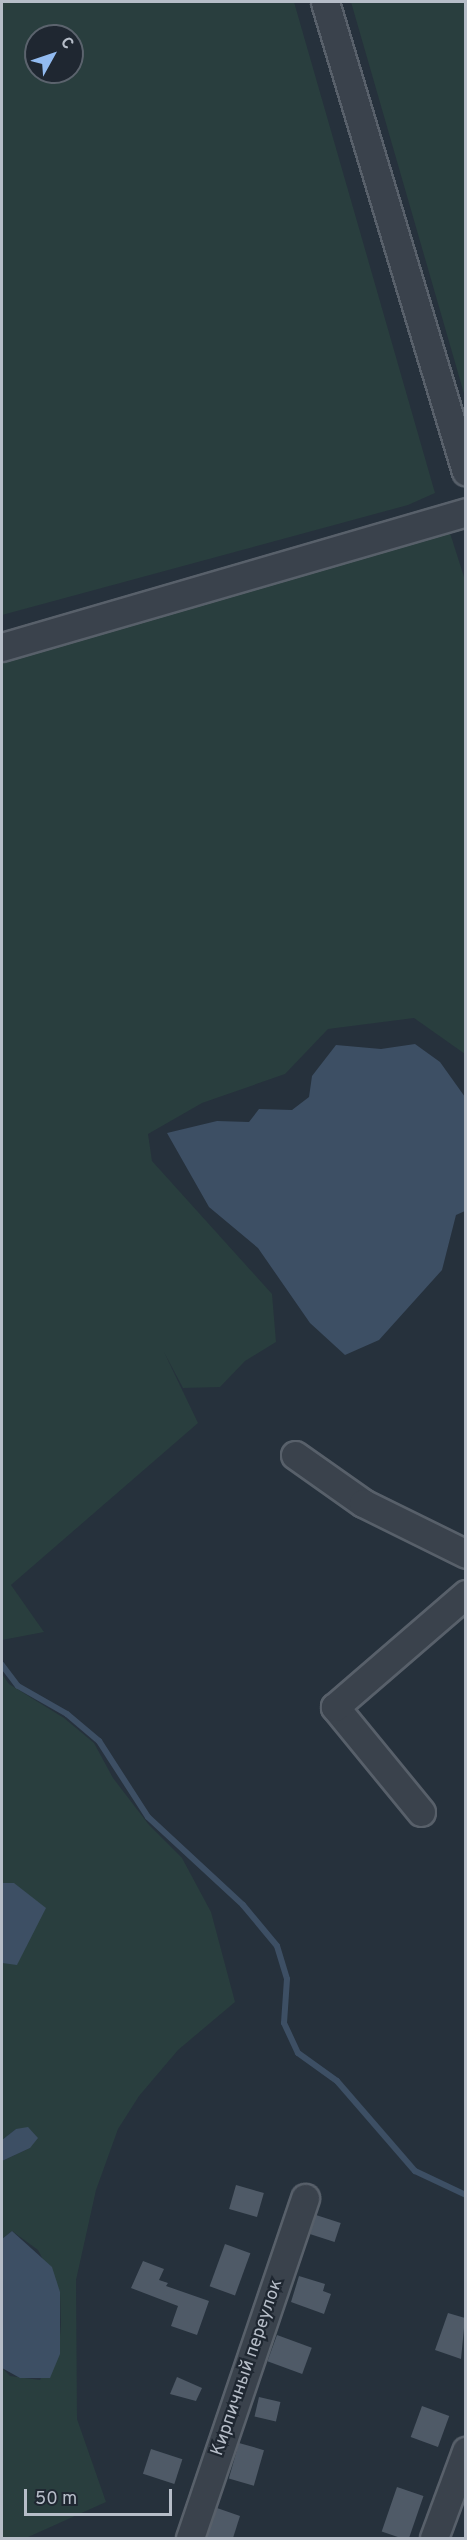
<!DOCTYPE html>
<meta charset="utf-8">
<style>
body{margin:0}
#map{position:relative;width:467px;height:2540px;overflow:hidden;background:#26313c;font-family:Overpass,sans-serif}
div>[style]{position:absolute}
.green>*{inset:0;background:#293e3e}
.water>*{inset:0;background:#3d4f64}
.stream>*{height:6px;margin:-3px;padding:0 3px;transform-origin:3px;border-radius:3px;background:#3d4f64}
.building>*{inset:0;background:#4f5a67;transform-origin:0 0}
.roads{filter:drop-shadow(2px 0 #58606a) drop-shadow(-2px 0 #58606a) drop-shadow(0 2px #58606a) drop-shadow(0 -2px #58606a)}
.minor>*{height:27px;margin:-13.5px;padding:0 13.5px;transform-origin:13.5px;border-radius:13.5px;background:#3a424c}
span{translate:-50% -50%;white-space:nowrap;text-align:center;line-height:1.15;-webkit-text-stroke:4.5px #1f2731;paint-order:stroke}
.street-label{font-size:18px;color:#b6bdc8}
.frame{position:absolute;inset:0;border:3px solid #b6bdc8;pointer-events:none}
.north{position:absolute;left:24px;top:24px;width:60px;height:60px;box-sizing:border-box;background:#1f2731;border:2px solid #5b636d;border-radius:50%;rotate:50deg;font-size:16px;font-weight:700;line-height:24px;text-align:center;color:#b6bdc8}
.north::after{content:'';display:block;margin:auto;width:21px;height:27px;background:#92bbf0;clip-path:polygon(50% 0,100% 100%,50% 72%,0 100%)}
.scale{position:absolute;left:24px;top:2489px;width:148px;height:27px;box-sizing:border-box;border:3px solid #b6bdc8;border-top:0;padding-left:8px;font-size:18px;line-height:21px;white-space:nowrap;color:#b6bdc8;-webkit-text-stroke:4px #1f2731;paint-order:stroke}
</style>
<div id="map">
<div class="green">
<i style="clip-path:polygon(evenodd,2px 2px,294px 2px,435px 493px,408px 505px,2px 615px,2px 2px,36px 36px,72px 36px,72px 72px,36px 72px,36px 36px)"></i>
<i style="clip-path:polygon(351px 2px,465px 2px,465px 397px)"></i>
<i style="clip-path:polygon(425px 522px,450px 533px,465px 580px,465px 1054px,414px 1018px,328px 1029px,285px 1074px,202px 1103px,148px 1134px,152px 1161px,272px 1294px,276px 1342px,245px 1361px,220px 1387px,183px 1388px,164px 1352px,198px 1423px,11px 1585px,44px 1632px,2px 1640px,2px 642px)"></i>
<i style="clip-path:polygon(2px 1674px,9px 1684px,64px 1718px,94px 1743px,113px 1778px,149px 1825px,182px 1858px,211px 1912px,235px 2002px,178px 2050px,139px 2096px,118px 2129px,96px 2190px,76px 2280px,77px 2419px,106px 2502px,26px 2538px,2px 2538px,2px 2368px,10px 2376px,40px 2380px,60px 2336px,61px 2324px,60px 2292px,38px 2250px,12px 2231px,2px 2239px,2px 2161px,30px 2148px,16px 2129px,2px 2140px,2px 1963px,18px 1964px,14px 1883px,2px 1883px)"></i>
</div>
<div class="water">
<i style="clip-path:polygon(415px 1044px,440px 1062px,465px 1097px,465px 1211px,456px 1215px,442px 1270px,379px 1340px,345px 1355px,310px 1323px,258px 1248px,209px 1207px,167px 1133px,217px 1121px,249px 1122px,259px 1109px,292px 1110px,309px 1097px,312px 1076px,336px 1045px,381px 1049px)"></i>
<i style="clip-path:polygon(2px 1883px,14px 1883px,46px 1908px,17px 1965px,2px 1963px)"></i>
<i style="clip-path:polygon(28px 2127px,38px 2138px,30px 2148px,2px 2161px,2px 2140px,16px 2129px)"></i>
<i style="clip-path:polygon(12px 2231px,52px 2267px,60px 2292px,60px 2354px,50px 2378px,20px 2378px,2px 2368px,2px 2239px)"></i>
</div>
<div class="stream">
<i style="left:2px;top:1665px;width:26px;rotate:53deg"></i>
<i style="left:18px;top:1686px;width:56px;rotate:29.7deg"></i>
<i style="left:67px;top:1714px;width:42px;rotate:40.2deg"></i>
<i style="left:99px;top:1741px;width:90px;rotate:57.2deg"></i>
<i style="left:148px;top:1817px;width:129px;rotate:42.8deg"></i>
<i style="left:243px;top:1905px;width:53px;rotate:50.3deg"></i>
<i style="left:277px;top:1946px;width:34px;rotate:73deg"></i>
<i style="left:287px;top:1979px;width:44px;rotate:93.9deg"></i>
<i style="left:284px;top:2023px;width:33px;rotate:65deg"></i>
<i style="left:298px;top:2053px;width:48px;rotate:35.7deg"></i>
<i style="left:337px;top:2081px;width:119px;rotate:49.1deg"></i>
<i style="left:415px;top:2171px;width:56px;rotate:25.2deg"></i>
</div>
<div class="building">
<i style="left:236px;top:2185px;width:29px;height:25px;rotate:16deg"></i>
<i style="left:316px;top:2215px;width:26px;height:20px;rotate:18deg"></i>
<i style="left:225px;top:2244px;width:27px;height:45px;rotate:20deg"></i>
<i style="clip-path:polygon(143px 2261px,164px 2269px,159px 2280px,168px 2283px,166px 2286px,209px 2301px,197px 2335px,171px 2326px,178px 2306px,131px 2288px)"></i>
<i style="clip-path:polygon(299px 2276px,325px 2284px,323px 2291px,331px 2294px,324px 2314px,291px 2302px)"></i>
<i style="clip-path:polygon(448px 2313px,465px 2318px,461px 2359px,435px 2350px)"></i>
<i style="left:277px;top:2335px;width:37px;height:28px;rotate:20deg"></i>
<i style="clip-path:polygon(177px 2377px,202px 2388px,196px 2401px,170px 2394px)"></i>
<i style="left:259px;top:2397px;width:22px;height:20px;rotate:13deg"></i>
<i style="left:422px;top:2406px;width:29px;height:33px;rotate:20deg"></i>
<i style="left:239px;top:2443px;width:26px;height:37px;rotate:16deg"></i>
<i style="left:151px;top:2449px;width:33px;height:26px;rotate:18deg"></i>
<i style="left:397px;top:2487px;width:28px;height:47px;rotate:19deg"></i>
<i style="clip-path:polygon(217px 2508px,240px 2516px,233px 2538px,206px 2538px)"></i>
</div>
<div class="roads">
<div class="minor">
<i style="left:325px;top:2px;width:490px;rotate:73.3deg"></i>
<i style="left:2px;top:647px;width:483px;rotate:-16.2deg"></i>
<i style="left:295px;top:1455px;width:83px;rotate:35.2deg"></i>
<i style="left:363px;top:1503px;width:115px;rotate:26.3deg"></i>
<i style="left:421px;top:1812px;width:136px;rotate:-129.3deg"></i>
<i style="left:335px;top:1707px;width:173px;rotate:-40.8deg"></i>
<i style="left:190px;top:2538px;width:359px;rotate:-71.3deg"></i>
<i style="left:434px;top:2538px;width:93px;rotate:-69.8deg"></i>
</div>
</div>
<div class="street-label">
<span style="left:248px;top:2368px;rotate:-71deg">Кирпичный переулок</span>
</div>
<div class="frame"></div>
<div class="north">С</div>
<div class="scale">50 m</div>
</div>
